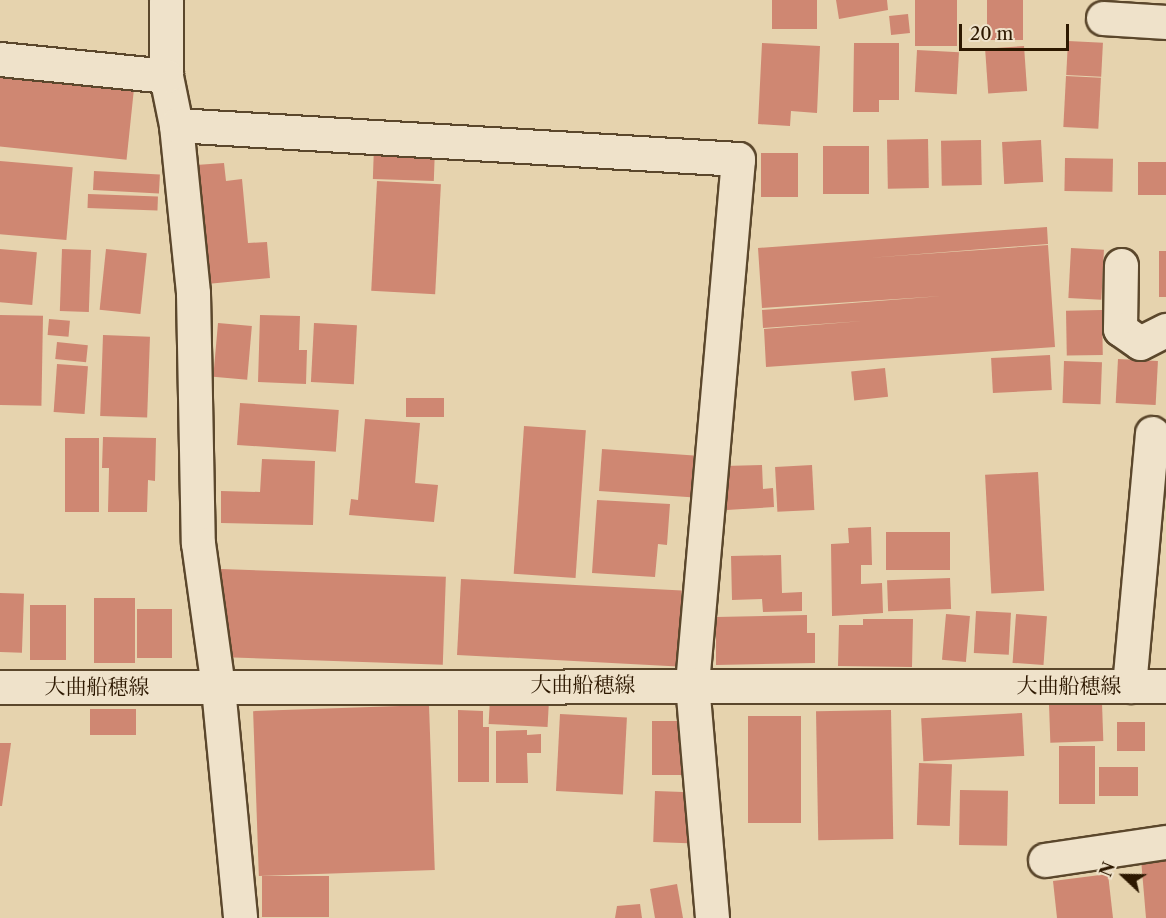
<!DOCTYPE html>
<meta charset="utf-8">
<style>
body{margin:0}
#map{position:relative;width:1166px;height:918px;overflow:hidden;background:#e6d3ae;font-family:"Libre Caslon Text","Noto Serif JP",serif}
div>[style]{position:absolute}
.building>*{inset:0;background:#cf8772;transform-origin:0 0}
.roads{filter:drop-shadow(2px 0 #5b472c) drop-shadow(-2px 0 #5b472c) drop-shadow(0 2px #5b472c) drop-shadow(0 -2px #5b472c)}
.street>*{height:33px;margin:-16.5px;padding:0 16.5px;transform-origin:16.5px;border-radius:16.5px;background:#efe2ca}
.secondary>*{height:33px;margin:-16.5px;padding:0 16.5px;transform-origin:16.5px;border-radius:16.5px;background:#efe2ca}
span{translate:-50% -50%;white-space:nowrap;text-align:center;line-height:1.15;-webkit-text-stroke:4.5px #efe2ca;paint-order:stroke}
.street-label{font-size:21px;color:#2d1800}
.north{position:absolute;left:1094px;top:846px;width:60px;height:60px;-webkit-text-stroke:4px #efe2ca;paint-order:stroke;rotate:292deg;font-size:16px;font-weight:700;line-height:24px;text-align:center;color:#2d1800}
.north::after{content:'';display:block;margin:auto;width:21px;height:27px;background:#2d1800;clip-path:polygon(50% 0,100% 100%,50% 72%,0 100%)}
.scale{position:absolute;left:959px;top:24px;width:110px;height:27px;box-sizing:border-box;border:3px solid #2d1800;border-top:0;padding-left:8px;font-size:18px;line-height:21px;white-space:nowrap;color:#2d1800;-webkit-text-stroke:4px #efe2ca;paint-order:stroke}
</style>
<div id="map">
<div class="building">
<i style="left:772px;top:0;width:45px;height:29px"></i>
<i style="clip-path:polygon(836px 0,887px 0,888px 10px,839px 19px)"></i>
<i style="left:915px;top:0;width:42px;height:46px"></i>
<i style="left:987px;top:0;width:36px;height:40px"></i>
<i style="left:908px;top:14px;width:19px;height:19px;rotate:84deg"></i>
<i style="left:1068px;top:41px;width:35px;height:34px;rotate:3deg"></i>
<i style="clip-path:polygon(762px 43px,820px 46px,817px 113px,791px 111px,790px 126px,758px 124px)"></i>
<i style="clip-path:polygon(854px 43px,899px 43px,899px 100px,879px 100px,879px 112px,853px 112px)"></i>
<i style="left:1024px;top:46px;width:45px;height:39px;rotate:86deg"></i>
<i style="left:917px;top:50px;width:42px;height:42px;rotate:3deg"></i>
<i style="left:0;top:72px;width:135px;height:74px;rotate:6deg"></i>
<i style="left:1066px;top:76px;width:35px;height:51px;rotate:3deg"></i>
<i style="left:928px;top:139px;width:49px;height:41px;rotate:89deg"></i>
<i style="left:981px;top:140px;width:45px;height:40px;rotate:89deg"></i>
<i style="left:1041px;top:140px;width:42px;height:39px;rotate:87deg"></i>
<i style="left:374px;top:146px;width:61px;height:33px;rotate:2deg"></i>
<i style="left:823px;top:146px;width:46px;height:48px"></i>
<i style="left:761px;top:153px;width:37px;height:44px"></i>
<i style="left:1065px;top:158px;width:48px;height:33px;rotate:1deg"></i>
<i style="left:0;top:161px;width:73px;height:73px;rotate:5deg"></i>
<i style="left:1166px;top:162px;width:33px;height:28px;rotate:90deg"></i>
<i style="clip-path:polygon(224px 163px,226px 181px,242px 179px,248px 243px,267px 242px,270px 278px,207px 284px,196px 165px)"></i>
<i style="left:94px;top:171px;width:66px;height:19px;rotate:3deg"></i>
<i style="left:377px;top:181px;width:64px;height:110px;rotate:3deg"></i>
<i style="left:88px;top:194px;width:70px;height:14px;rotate:2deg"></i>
<i style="clip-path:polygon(1047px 227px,1048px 244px,868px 258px,1048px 245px,1055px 347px,766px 367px,764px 329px,863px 321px,763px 328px,762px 310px,942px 296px,762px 308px,758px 248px)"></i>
<i style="left:1071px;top:248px;width:33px;height:50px;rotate:3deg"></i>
<i style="left:0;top:249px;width:37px;height:53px;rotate:5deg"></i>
<i style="left:62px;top:249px;width:29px;height:62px;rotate:2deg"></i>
<i style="left:106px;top:249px;width:41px;height:61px;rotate:6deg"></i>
<i style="left:1159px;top:251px;width:7px;height:46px"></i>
<i style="left:1102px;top:310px;width:45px;height:36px;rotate:89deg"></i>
<i style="left:0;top:315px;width:43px;height:90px;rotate:1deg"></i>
<i style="clip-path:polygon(260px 315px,300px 316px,299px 350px,307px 350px,306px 384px,258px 382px)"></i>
<i style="left:49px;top:319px;width:21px;height:16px;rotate:5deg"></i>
<i style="left:218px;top:323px;width:34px;height:54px;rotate:5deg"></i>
<i style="left:314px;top:323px;width:43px;height:59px;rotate:3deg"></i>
<i style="left:103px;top:335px;width:47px;height:81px;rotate:2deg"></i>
<i style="left:57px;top:342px;width:31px;height:17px;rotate:6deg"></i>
<i style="left:1050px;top:355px;width:35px;height:59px;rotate:87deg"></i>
<i style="left:1118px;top:359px;width:40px;height:44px;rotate:3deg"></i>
<i style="left:1064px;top:361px;width:38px;height:42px;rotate:2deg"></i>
<i style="left:57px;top:364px;width:31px;height:48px;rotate:4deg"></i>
<i style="left:885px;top:368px;width:29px;height:34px;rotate:84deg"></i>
<i style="left:406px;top:398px;width:38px;height:19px"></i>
<i style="left:240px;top:403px;width:99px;height:42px;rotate:4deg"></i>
<i style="clip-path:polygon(365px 419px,420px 423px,415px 483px,438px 485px,434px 522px,349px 515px,351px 499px,358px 500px)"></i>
<i style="left:524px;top:426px;width:62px;height:148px;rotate:4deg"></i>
<i style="clip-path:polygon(103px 437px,156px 438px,155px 481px,148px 480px,147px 512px,108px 512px,109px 468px,102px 468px)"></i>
<i style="left:65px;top:438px;width:34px;height:74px"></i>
<i style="left:602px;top:449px;width:92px;height:42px;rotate:4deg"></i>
<i style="clip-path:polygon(262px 459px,315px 461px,313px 525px,221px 523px,221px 491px,260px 492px)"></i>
<i style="clip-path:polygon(762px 465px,763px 489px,773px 488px,774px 507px,727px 510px,724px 466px)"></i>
<i style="left:812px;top:465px;width:45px;height:37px;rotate:87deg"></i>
<i style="left:1038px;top:472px;width:119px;height:53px;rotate:87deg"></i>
<i style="clip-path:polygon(597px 500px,670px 504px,667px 545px,658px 544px,655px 577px,592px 573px)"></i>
<i style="clip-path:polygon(871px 527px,872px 565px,861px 565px,861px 584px,882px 583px,883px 613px,832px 616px,831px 544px,849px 543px,848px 528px)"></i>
<i style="left:950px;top:532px;width:38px;height:64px;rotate:90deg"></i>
<i style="clip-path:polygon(781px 555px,782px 593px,802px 592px,802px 611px,763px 612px,762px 599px,732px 600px,731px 556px)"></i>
<i style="left:221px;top:569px;width:225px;height:88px;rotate:2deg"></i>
<i style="left:950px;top:578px;width:31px;height:63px;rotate:88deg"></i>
<i style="left:461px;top:579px;width:221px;height:76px;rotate:3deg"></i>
<i style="left:0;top:593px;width:24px;height:59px;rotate:2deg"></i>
<i style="left:94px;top:598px;width:41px;height:65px"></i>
<i style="left:30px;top:605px;width:36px;height:55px"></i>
<i style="left:137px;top:609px;width:35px;height:49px"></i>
<i style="left:976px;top:611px;width:35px;height:42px;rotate:3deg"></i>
<i style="left:946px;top:614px;width:24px;height:46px;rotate:5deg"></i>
<i style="left:1016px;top:614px;width:31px;height:49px;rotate:4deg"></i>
<i style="clip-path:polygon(807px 615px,807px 633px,815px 633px,815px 663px,716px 665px,716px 617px)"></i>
<i style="clip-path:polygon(863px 619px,913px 619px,912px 667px,838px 666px,839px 625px,863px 625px)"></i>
<i style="left:490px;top:698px;width:59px;height:26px;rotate:3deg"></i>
<i style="left:1102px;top:703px;width:38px;height:53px;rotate:88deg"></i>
<i style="left:429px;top:705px;width:165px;height:176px;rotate:88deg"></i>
<i style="left:90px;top:709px;width:46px;height:26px"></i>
<i style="clip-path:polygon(458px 710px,483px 711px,483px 727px,489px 727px,489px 782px,458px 782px)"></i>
<i style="left:891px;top:710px;width:129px;height:75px;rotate:89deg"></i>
<i style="left:1022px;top:713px;width:43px;height:101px;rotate:87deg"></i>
<i style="left:560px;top:714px;width:67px;height:77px;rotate:3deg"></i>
<i style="left:748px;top:716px;width:53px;height:107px"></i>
<i style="left:652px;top:721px;width:34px;height:54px"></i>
<i style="left:1117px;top:722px;width:28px;height:29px"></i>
<i style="clip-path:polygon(527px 730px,527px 735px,541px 734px,541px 753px,527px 753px,528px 783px,496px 783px,496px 731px)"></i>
<i style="clip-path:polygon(0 743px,11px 743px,2px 806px,0 806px)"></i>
<i style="left:1059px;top:746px;width:36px;height:58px"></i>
<i style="left:919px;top:763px;width:33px;height:62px;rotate:2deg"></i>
<i style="left:1099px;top:767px;width:39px;height:29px"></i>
<i style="left:960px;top:790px;width:48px;height:55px;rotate:1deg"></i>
<i style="left:655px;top:791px;width:35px;height:51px;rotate:2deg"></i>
<i style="clip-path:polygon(1166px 857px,1166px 918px,1146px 918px,1141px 859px)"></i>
<i style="clip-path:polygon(1108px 874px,1113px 918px,1057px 918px,1053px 881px)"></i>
<i style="left:329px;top:876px;width:41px;height:67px;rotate:90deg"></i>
<i style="clip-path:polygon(677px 884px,683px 918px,655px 918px,650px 889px)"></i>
<i style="clip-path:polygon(640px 904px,642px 918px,615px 918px,617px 906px)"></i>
</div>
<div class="roads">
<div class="street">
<i style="left:166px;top:0;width:76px;rotate:90deg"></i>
<i style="left:166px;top:76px;width:50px;rotate:78.5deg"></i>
<i style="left:176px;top:125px;width:169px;rotate:84.2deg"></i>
<i style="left:193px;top:293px;width:250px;rotate:88.9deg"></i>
<i style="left:198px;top:543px;width:146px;rotate:82.1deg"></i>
<i style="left:218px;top:688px;width:231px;rotate:84.5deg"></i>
<i style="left:1103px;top:18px;width:63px;rotate:3.6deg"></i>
<i style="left:0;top:59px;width:167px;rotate:5.8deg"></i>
<i style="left:176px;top:125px;width:563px;rotate:3.46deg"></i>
<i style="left:738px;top:159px;width:527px;rotate:95.01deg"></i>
<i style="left:692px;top:684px;width:235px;rotate:85.1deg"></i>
<i style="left:1121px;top:265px;width:64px;rotate:90.9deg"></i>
<i style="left:1120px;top:329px;width:24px;rotate:35deg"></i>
<i style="left:1140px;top:343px;width:29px;rotate:-27deg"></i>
<i style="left:1129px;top:686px;width:254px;rotate:-84.8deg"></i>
<i style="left:1045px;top:860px;width:122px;rotate:-8.5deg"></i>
</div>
<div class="secondary">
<i style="left:0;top:687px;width:1166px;rotate:-0.05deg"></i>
</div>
</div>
<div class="street-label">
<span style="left:583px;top:685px">大曲船穂線</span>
<span style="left:1069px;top:686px">大曲船穂線</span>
<span style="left:97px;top:687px">大曲船穂線</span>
</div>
<div class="north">N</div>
<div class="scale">20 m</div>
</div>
